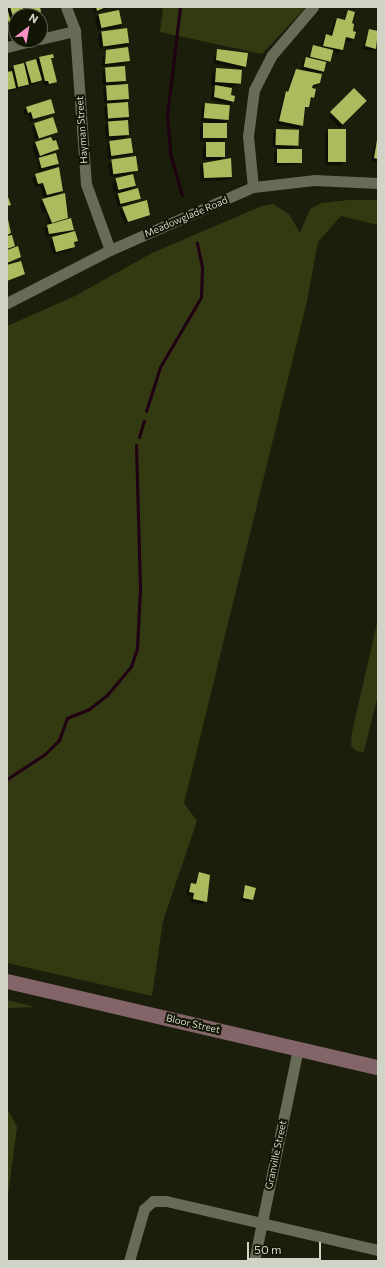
<!DOCTYPE html>
<style>
body{margin:0}
#map{position:relative;width:385px;height:1268px;overflow:hidden;background:#1a1e0a;font-family:Commissioner,sans-serif}
div>[style]{position:absolute}
.green>*{inset:0;background:#333a12}
.shadow>*{inset:0;background:#0007;transform-origin:0 0}
.stream>*{height:3px;margin:-1.5px;padding:0 1.5px;transform-origin:1.5px;border-radius:1.5px;background:#200013}
.building>*{inset:0;background:#abbc5e;transform-origin:0 0}
.minor>*{height:11px;margin:-5.5px;padding:0 5.5px;transform-origin:5.5px;border-radius:5.5px;background:#666c55}
.secondary>*{height:15px;margin:-7.5px;padding:0 7.5px;transform-origin:7.5px;border-radius:7.5px;background:#836469}
span{translate:-50% -50%;white-space:nowrap;text-align:center;line-height:1.15;-webkit-text-stroke:4px #111503;paint-order:stroke}
.street-label{font-size:10px;color:#d0d4c7}
.frame{position:absolute;inset:0;border:8px solid #d0d4c7;pointer-events:none}
.north{position:absolute;left:8px;top:8px;width:40px;height:40px;box-sizing:border-box;background:#111503;border:1px solid #5d6151;border-radius:50%;rotate:31deg;font-size:11px;font-weight:700;line-height:16px;text-align:center;color:#d0d4c7}
.north::after{content:'';display:block;margin:auto;width:14px;height:18px;background:#f98fc9;clip-path:polygon(50% 0,100% 100%,50% 72%,0 100%)}
.scale{position:absolute;left:247px;top:1242px;width:74px;height:18px;box-sizing:border-box;border:2px solid #d0d4c7;border-top:0;padding-left:5px;font-size:12px;line-height:14px;white-space:nowrap;color:#d0d4c7;-webkit-text-stroke:3px #111503;paint-order:stroke}
</style>
<div id="map">
<div class="green">
<i style="clip-path:polygon(163px 7px,306px 7px,262px 54px,160px 32px)"></i>
<i style="clip-path:polygon(349px 200px,378px 200px,378px 225px,341px 216px,318px 242px,307px 301px,184px 803px,197px 821px,163px 921px,152px 996px,7px 963px,7px 326px,75px 296px,152px 253px,262px 206px,273px 204px,289px 214px,300px 233px,310px 209px,321px 203px)"></i>
<i style="clip-path:polygon(378px 619px,378px 695px,364px 752px,356px 751px,351px 746px,352px 732px)"></i>
<i style="clip-path:polygon(7px 1000px,35px 1007px,7px 1008px)"></i>
<i style="clip-path:polygon(7px 1108px,17px 1127px,7px 1203px)"></i>
</div>
<div class="shadow">
<i style="clip-path:polygon(7px 7px,39px 7px,40px 12px,37px 15px,26px 16px,22px 8px,24px 16px,16px 16px,16px 21px,10px 20px,7px 24px)"></i>
<i style="clip-path:polygon(92px 7px,111px 7px,94px 13px)"></i>
<i style="clip-path:polygon(348px 11px,352px 32px,355px 32px,353px 39px,350px 42px,344px 41px,339px 53px,332px 51px,329px 61px,320px 75px,319px 83px,311px 89px,313px 97px,304px 110px,302px 126px,299px 129px,277px 124px,283px 96px,287px 93px,293px 73px,296px 70px,301px 71px,303px 61px,308px 58px,313px 47px,321px 48px,323px 39px,326px 35px,330px 36px,334px 22px,337px 19px,343px 20px)"></i>
<i style="clip-path:polygon(98px 15px,121px 24px,118px 27px,98px 31px,95px 18px)"></i>
<i style="clip-path:polygon(369px 30px,378px 32px,378px 51px,375px 51px,375px 48px,372px 51px,362px 49px)"></i>
<i style="clip-path:polygon(101px 32px,128px 43px,125px 46px,100px 49px,98px 36px)"></i>
<i style="clip-path:polygon(107px 50px,129px 61px,126px 64px,102px 67px,102px 59px)"></i>
<i style="clip-path:polygon(217px 50px,245px 67px,242px 70px,213px 63px)"></i>
<i style="clip-path:polygon(40px 58px,53px 58px,51px 60px,56px 81px,46px 86px,41px 80px,37px 83px,7px 92px,7px 73px,11px 73px,10px 70px)"></i>
<i style="clip-path:polygon(105px 69px,125px 81px,120px 86px,128px 99px,124px 103px,128px 117px,124px 122px,128px 135px,123px 140px,132px 153px,128px 156px,108px 158px,107px 144px,112px 139px,106px 139px,105px 126px,110px 121px,105px 121px,104px 108px,109px 103px,104px 103px,103px 90px,108px 85px,103px 85px,102px 72px)"></i>
<i style="clip-path:polygon(216px 69px,239px 84px,231px 87px,230px 96px,233px 101px,230px 105px,211px 100px,212px 90px,216px 86px,211px 85px,213px 72px)"></i>
<i style="left:354px;top:90px;width:16px;height:37px;rotate:43deg"></i>
<i style="clip-path:polygon(206px 104px,229px 106px,228px 120px,223px 124px,226px 138px,221px 143px,224px 156px,221px 160px,203px 160px,203px 147px,206px 143px,219px 143px,200px 141px,200px 127px,203px 124px,216px 124px,201px 121px,202px 107px)"></i>
<i style="clip-path:polygon(26px 108px,54px 113px,30px 122px,28px 114px,24px 115px,23px 111px)"></i>
<i style="clip-path:polygon(35px 124px,57px 132px,35px 140px,32px 127px)"></i>
<i style="clip-path:polygon(277px 130px,297px 145px,292px 150px,302px 161px,298px 164px,275px 166px,274px 153px,278px 150px,292px 150px,273px 147px,273px 133px)"></i>
<i style="clip-path:polygon(328px 130px,345px 162px,341px 166px,325px 165px,325px 133px)"></i>
<i style="clip-path:polygon(36px 142px,58px 149px,49px 154px,58px 164px,55px 167px,40px 172px,37px 162px,42px 157px,36px 159px,32px 146px)"></i>
<i style="clip-path:polygon(377px 143px,378px 143px,378px 163px,371px 161px,374px 146px)"></i>
<i style="clip-path:polygon(111px 161px,137px 170px,134px 174px,110px 177px,108px 164px)"></i>
<i style="clip-path:polygon(203px 164px,231px 177px,228px 180px,201px 181px,200px 167px)"></i>
<i style="clip-path:polygon(36px 175px,62px 190px,56px 196px,64px 194px,68px 220px,73px 230px,69px 234px,77px 240px,71px 250px,53px 255px,49px 241px,60px 234px,46px 237px,44px 229px,49px 225px,46px 212px,42px 213px,40px 203px,44px 199px,40px 185px,35px 187px,32px 178px)"></i>
<i style="clip-path:polygon(132px 175px,135px 186px,129px 191px,140px 199px,118px 207px,115px 197px,121px 191px,114px 193px,112px 183px)"></i>
<i style="clip-path:polygon(122px 208px,149px 214px,125px 224px,119px 211px)"></i>
<i style="clip-path:polygon(7px 237px,14px 246px,10px 250px,20px 257px,7px 264px)"></i>
<i style="clip-path:polygon(7px 266px,23px 274px,7px 282px)"></i>
<i style="clip-path:polygon(199px 873px,206px 887px,209px 888px,203px 905px,190px 902px,192px 896px,186px 895px,188px 887px,194px 884px)"></i>
<i style="clip-path:polygon(246px 887px,252px 899px,249px 903px,240px 901px)"></i>
</div>
<div class="stream">
<i style="left:180px;top:7px;width:110px;rotate:96.8deg"></i>
<i style="left:167px;top:116px;width:37px;rotate:85deg"></i>
<i style="left:170px;top:153px;width:44px;rotate:74.1deg"></i>
<i style="left:146px;top:411px;width:46px;rotate:-72.3deg"></i>
<i style="left:160px;top:367px;width:81px;rotate:-59.6deg"></i>
<i style="left:201px;top:297px;width:30px;rotate:-88deg"></i>
<i style="left:202px;top:267px;width:25px;rotate:-102deg"></i>
<i style="left:139px;top:437px;width:17px;rotate:-73deg"></i>
<i style="left:7px;top:779px;width:45px;rotate:-33.3deg"></i>
<i style="left:45px;top:754px;width:20px;rotate:-45deg"></i>
<i style="left:59px;top:740px;width:23px;rotate:-70deg"></i>
<i style="left:67px;top:718px;width:24px;rotate:-22deg"></i>
<i style="left:89px;top:709px;width:23px;rotate:-38deg"></i>
<i style="left:107px;top:695px;width:38px;rotate:-50deg"></i>
<i style="left:131px;top:666px;width:18px;rotate:-71deg"></i>
<i style="left:137px;top:649px;width:61px;rotate:-87.2deg"></i>
<i style="left:140px;top:588px;width:143px;rotate:-91.6deg"></i>
</div>
<div class="building">
<i style="clip-path:polygon(10px 7px,23px 7px,25px 16px,16px 16px,14px 20px)"></i>
<i style="clip-path:polygon(28px 7px,40px 7px,41px 12px,30px 15px)"></i>
<i style="clip-path:polygon(96px 7px,106px 7px,97px 11px)"></i>
<i style="clip-path:polygon(7px 8px,11px 21px,7px 22px)"></i>
<i style="left:119px;top:10px;width:14px;height:21px;rotate:78deg"></i>
<i style="clip-path:polygon(348px 10px,355px 12px,352px 23px,354px 24px,353px 31px,356px 32px,354px 39px,346px 37px,343px 50px,323px 46px,326px 34px,332px 36px,337px 18px,345px 20px)"></i>
<i style="left:127px;top:28px;width:15px;height:26px;rotate:82deg"></i>
<i style="clip-path:polygon(369px 29px,378px 31px,376px 49px,365px 46px)"></i>
<i style="left:313px;top:45px;width:21px;height:12px;rotate:14deg"></i>
<i style="clip-path:polygon(128px 47px,130px 61px,105px 64px,106px 50px)"></i>
<i style="clip-path:polygon(217px 49px,248px 53px,246px 67px,216px 60px)"></i>
<i style="clip-path:polygon(53px 54px,54px 58px,51px 58px,57px 82px,49px 84px,48px 81px,45px 81px,39px 57px)"></i>
<i style="left:306px;top:57px;width:21px;height:10px;rotate:14deg"></i>
<i style="left:36px;top:59px;width:22px;height:11px;rotate:74deg"></i>
<i style="left:24px;top:63px;width:22px;height:11px;rotate:77deg"></i>
<i style="left:125px;top:66px;width:15px;height:20px;rotate:86deg"></i>
<i style="left:216px;top:68px;width:26px;height:14px;rotate:4deg"></i>
<i style="clip-path:polygon(296px 69px,322px 74px,320px 83px,313px 85px,312px 88px,316px 89px,314px 98px,311px 97px,309px 107px,305px 107px,303px 126px,279px 121px,286px 91px,288px 92px)"></i>
<i style="clip-path:polygon(12px 71px,16px 88px,7px 90px,7px 72px)"></i>
<i style="left:128px;top:84px;width:15px;height:22px;rotate:86deg"></i>
<i style="clip-path:polygon(215px 85px,232px 88px,231px 95px,235px 96px,234px 102px,214px 97px)"></i>
<i style="left:354px;top:88px;width:18px;height:34px;rotate:45deg"></i>
<i style="clip-path:polygon(51px 99px,55px 113px,33px 119px,31px 112px,28px 113px,26px 107px)"></i>
<i style="left:128px;top:102px;width:15px;height:21px;rotate:86deg"></i>
<i style="left:205px;top:103px;width:25px;height:15px;rotate:5deg"></i>
<i style="left:53px;top:117px;width:16px;height:20px;rotate:72deg"></i>
<i style="left:128px;top:120px;width:15px;height:20px;rotate:86deg"></i>
<i style="left:203px;top:123px;width:24px;height:15px"></i>
<i style="left:276px;top:129px;width:23px;height:16px;rotate:2deg"></i>
<i style="left:328px;top:129px;width:18px;height:33px"></i>
<i style="clip-path:polygon(51px 137px,53px 141px,56px 140px,59px 149px,40px 156px,35px 142px)"></i>
<i style="left:131px;top:138px;width:15px;height:22px;rotate:82deg"></i>
<i style="clip-path:polygon(377px 140px,378px 140px,378px 159px,374px 158px)"></i>
<i style="left:206px;top:142px;width:19px;height:15px"></i>
<i style="left:277px;top:149px;width:25px;height:14px"></i>
<i style="left:56px;top:153px;width:11px;height:18px;rotate:75deg"></i>
<i style="left:136px;top:156px;width:15px;height:25px;rotate:82deg"></i>
<i style="clip-path:polygon(231px 158px,232px 177px,204px 178px,203px 163px)"></i>
<i style="clip-path:polygon(59px 167px,63px 191px,47px 195px,43px 183px,38px 184px,35px 174px)"></i>
<i style="left:133px;top:174px;width:12px;height:18px;rotate:76deg"></i>
<i style="left:138px;top:188px;width:11px;height:21px;rotate:75deg"></i>
<i style="clip-path:polygon(65px 193px,68px 218px,52px 223px,42px 199px)"></i>
<i style="clip-path:polygon(7px 194px,11px 205px,7px 206px)"></i>
<i style="clip-path:polygon(147px 200px,150px 215px,128px 222px,122px 207px)"></i>
<i style="clip-path:polygon(7px 215px,11px 233px,7px 235px)"></i>
<i style="clip-path:polygon(71px 218px,74px 230px,49px 234px,47px 225px)"></i>
<i style="clip-path:polygon(75px 231px,78px 241px,74px 242px,75px 247px,56px 252px,52px 237px)"></i>
<i style="clip-path:polygon(12px 235px,15px 246px,7px 249px,7px 236px)"></i>
<i style="clip-path:polygon(18px 246px,21px 257px,7px 263px,7px 250px)"></i>
<i style="clip-path:polygon(21px 261px,25px 274px,7px 281px,7px 265px)"></i>
<i style="clip-path:polygon(199px 872px,210px 875px,207px 902px,193px 899px,194px 893px,189px 892px,191px 883px,196px 884px)"></i>
<i style="clip-path:polygon(245px 885px,256px 888px,253px 900px,243px 898px)"></i>
</div>
<div class="minor">
<i style="left:66px;top:7px;width:26px;rotate:69deg"></i>
<i style="left:75px;top:31px;width:153px;rotate:85.9deg"></i>
<i style="left:86px;top:184px;width:70px;rotate:70deg"></i>
<i style="left:40px;top:39px;width:36px;rotate:-13deg"></i>
<i style="left:7px;top:47px;width:29px;rotate:-14deg"></i>
<i style="left:253px;top:187px;width:51px;rotate:-95.6deg"></i>
<i style="left:248px;top:136px;width:46px;rotate:-82.6deg"></i>
<i style="left:254px;top:90px;width:39px;rotate:-63deg"></i>
<i style="left:272px;top:55px;width:63px;rotate:-49.5deg"></i>
<i style="left:7px;top:303px;width:116px;rotate:-27.2deg"></i>
<i style="left:110px;top:250px;width:156px;rotate:-23.8deg"></i>
<i style="left:253px;top:187px;width:61px;rotate:-6.5deg"></i>
<i style="left:314px;top:180px;width:64px;rotate:2.7deg"></i>
<i style="left:129px;top:1261px;width:54px;rotate:-73.9deg"></i>
<i style="left:144px;top:1209px;width:12px;rotate:-42deg"></i>
<i style="left:153px;top:1201px;width:13px"></i>
<i style="left:166px;top:1201px;width:218px;rotate:13deg"></i>
<i style="left:254px;top:1261px;width:217px;rotate:-78.3deg"></i>
</div>
<div class="secondary">
<i style="left:7px;top:981px;width:381px;rotate:13.1deg"></i>
</div>
<div class="street-label">
<span style="left:82px;top:130px;rotate:-94deg">Hayman Street</span>
<span style="left:186px;top:217px;rotate:-23deg">Meadowglade Road</span>
<span style="left:193px;top:1024px;rotate:13deg">Bloor Street</span>
<span style="left:276px;top:1155px;rotate:-78deg">Granville Street</span>
</div>
<div class="frame"></div>
<div class="north">N</div>
<div class="scale">50 m</div>
</div>
